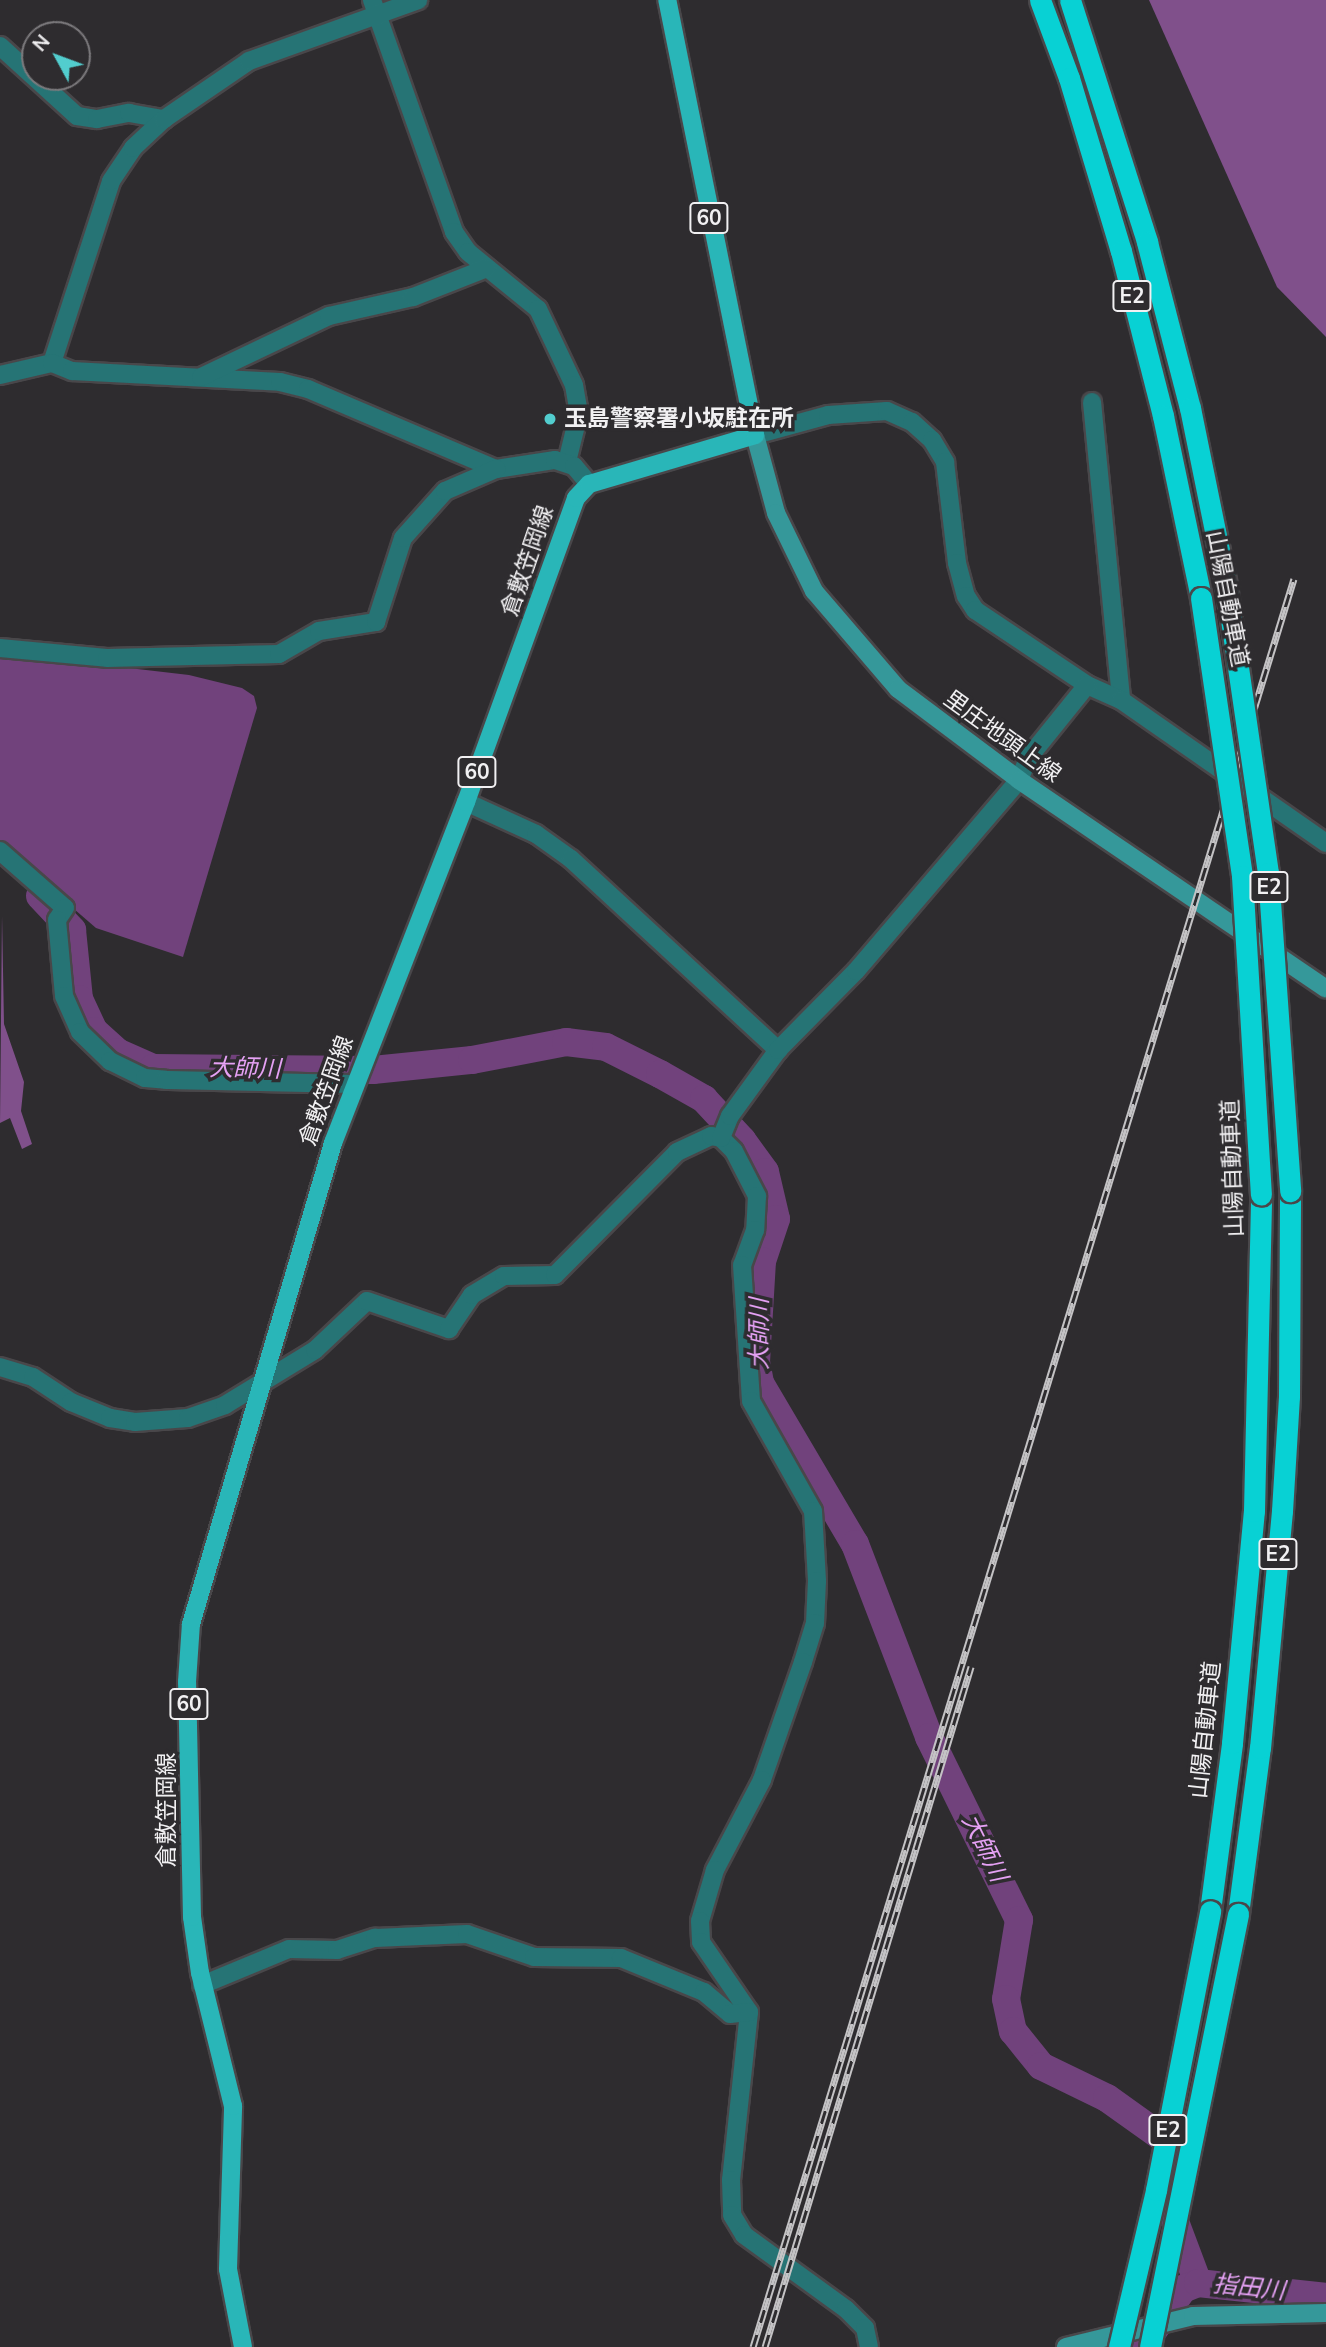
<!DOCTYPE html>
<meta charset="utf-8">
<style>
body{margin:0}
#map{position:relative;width:1326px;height:2347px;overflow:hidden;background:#2e2c2f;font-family:"Nunito Sans","Noto Sans JP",sans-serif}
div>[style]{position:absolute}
.forest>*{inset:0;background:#80508b}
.water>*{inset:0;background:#71427c}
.river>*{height:28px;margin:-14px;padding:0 14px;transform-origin:14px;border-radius:14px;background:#71427c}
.roads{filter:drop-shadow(2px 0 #49474a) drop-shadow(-2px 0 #49474a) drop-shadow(0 2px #49474a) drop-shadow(0 -2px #49474a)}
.minor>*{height:18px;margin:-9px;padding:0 9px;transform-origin:9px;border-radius:9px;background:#267475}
.secondary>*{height:18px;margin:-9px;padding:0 9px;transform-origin:9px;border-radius:9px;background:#35989a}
.primary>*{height:18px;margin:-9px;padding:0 9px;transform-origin:9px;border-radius:9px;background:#29b6b8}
.motorway>*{height:21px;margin:-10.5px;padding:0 10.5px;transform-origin:10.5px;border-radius:10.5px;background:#08d1d4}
.rail>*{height:7px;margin-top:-3.5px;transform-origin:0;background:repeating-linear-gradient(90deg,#2e2c2f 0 13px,#c4c3c5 0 26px);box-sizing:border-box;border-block:2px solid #c4c3c5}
.bridges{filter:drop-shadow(2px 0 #49474a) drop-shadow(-2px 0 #49474a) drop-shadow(0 2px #49474a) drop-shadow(0 -2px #49474a)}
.motorway-bridge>*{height:21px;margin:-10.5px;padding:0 10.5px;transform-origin:10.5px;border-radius:10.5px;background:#08d1d4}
.dots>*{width:19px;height:19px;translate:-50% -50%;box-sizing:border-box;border:4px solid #2e2c2f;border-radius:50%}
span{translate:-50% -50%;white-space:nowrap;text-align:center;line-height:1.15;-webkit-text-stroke:7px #2e2c2f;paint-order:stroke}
.shield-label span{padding:2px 5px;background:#2e2c2f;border:2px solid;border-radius:5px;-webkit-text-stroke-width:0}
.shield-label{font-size:21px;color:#f1f0f2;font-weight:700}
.poi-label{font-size:23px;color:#f1f0f2;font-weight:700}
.left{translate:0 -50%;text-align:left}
.street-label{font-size:23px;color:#f1f0f2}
.water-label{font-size:24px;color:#e5a1f4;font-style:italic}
.north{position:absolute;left:21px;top:21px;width:70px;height:70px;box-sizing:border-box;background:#2e2c2f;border:2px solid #7c7a7d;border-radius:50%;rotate:311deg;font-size:19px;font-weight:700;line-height:28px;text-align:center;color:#f1f0f2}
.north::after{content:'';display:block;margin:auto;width:24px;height:32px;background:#52cdce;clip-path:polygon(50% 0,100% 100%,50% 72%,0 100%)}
</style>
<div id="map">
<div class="forest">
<i style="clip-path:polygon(1149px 0,1326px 0,1326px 337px,1277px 287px)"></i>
<i style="clip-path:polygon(2px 915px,4px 1024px,24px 1082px,21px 1111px,32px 1144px,22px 1149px,10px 1118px,0 1123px)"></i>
</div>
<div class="water">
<i style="clip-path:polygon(0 653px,189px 675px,242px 688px,254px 696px,257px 708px,183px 957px,96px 928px,0 845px)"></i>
</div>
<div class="river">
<i style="left:40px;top:896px;width:47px;rotate:46.7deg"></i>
<i style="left:72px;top:930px;width:69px;rotate:84.2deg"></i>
<i style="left:79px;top:999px;width:35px;rotate:65deg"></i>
<i style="left:94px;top:1031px;width:31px;rotate:42deg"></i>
<i style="left:117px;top:1052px;width:39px;rotate:24deg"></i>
<i style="left:153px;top:1068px;width:220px;rotate:0.5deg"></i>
<i style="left:373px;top:1070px;width:100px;rotate:-5.8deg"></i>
<i style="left:472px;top:1060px;width:96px;rotate:-10.8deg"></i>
<i style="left:566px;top:1042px;width:40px;rotate:7.1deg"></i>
<i style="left:606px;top:1047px;width:60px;rotate:26.6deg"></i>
<i style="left:660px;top:1074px;width:51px;rotate:29.6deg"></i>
<i style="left:704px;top:1099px;width:56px;rotate:47.2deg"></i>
<i style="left:742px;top:1140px;width:39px;rotate:54deg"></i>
<i style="left:765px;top:1172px;width:48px;rotate:76.8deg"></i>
<i style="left:776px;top:1219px;width:44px;rotate:108.4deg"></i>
<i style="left:762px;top:1261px;width:101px;rotate:93.4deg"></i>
<i style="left:756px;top:1362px;width:21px;rotate:79deg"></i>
<i style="left:760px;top:1383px;width:187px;rotate:59.5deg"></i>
<i style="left:855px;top:1544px;width:207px;rotate:69deg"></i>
<i style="left:929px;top:1737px;width:204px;rotate:63.8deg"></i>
<i style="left:1019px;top:1920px;width:80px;rotate:99.3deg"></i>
<i style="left:1006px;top:1999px;width:33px;rotate:78deg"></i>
<i style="left:1013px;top:2031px;width:45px;rotate:51.3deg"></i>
<i style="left:1041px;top:2066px;width:73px;rotate:25.9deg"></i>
<i style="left:1107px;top:2098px;width:82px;rotate:35.6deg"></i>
<i style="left:1174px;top:2146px;width:26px;rotate:79deg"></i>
<i style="left:1179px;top:2172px;width:47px;rotate:96.1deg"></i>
<i style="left:1174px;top:2219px;width:68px;rotate:69.4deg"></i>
<i style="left:1116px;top:2347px;width:31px;rotate:-11deg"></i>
<i style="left:1146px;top:2341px;width:64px;rotate:-54.6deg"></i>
<i style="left:1183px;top:2289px;width:16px;rotate:-22deg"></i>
<i style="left:1198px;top:2283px;width:129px;rotate:6.2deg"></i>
</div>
<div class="roads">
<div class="minor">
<i style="left:372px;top:0;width:246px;rotate:70.5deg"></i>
<i style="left:454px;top:232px;width:24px;rotate:55deg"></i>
<i style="left:468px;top:252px;width:90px;rotate:39.2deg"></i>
<i style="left:538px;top:309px;width:84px;rotate:64.7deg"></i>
<i style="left:574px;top:385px;width:28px;rotate:80deg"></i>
<i style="left:579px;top:413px;width:50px;rotate:103.8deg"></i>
<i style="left:0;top:46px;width:104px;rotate:42.3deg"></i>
<i style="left:77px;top:116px;width:20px;rotate:9deg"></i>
<i style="left:97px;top:119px;width:33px;rotate:-11deg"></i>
<i style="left:129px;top:113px;width:36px;rotate:10deg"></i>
<i style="left:52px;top:363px;width:191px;rotate:-72deg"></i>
<i style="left:111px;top:181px;width:40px;rotate:-56deg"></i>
<i style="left:133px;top:148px;width:42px;rotate:-43.1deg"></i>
<i style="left:164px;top:119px;width:103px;rotate:-34.3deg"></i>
<i style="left:249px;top:61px;width:180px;rotate:-19.8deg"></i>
<i style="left:0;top:375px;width:53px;rotate:-13deg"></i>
<i style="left:52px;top:363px;width:22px;rotate:22deg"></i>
<i style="left:72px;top:371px;width:208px;rotate:3deg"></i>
<i style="left:280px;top:382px;width:29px;rotate:14deg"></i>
<i style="left:308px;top:389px;width:204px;rotate:23.1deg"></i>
<i style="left:496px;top:469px;width:60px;rotate:-8.7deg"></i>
<i style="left:555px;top:460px;width:20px;rotate:18deg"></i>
<i style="left:574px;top:466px;width:23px;rotate:50deg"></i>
<i style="left:201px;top:377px;width:142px;rotate:-25.5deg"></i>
<i style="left:329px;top:316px;width:86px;rotate:-12.7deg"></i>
<i style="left:413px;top:297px;width:79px;rotate:-21.4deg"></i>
<i style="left:1092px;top:402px;width:299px;rotate:84.4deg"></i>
<i style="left:755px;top:435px;width:76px;rotate:-15.3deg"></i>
<i style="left:828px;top:415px;width:59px;rotate:-3.9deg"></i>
<i style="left:887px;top:411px;width:27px;rotate:24deg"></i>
<i style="left:912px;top:422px;width:27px;rotate:42deg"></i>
<i style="left:932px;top:440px;width:26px;rotate:59deg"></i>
<i style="left:945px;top:462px;width:102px;rotate:83.2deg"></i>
<i style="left:957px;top:563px;width:34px;rotate:75deg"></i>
<i style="left:966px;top:596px;width:17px;rotate:57deg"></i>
<i style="left:975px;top:610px;width:135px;rotate:33.8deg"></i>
<i style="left:1087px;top:685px;width:37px;rotate:24deg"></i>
<i style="left:1121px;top:700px;width:250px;rotate:34.9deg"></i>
<i style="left:0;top:648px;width:107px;rotate:5.3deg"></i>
<i style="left:107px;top:658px;width:172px;rotate:-1.3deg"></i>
<i style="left:279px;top:654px;width:46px;rotate:-29.9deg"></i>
<i style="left:319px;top:631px;width:58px;rotate:-9deg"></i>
<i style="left:376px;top:622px;width:88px;rotate:-72.2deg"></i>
<i style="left:403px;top:538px;width:63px;rotate:-48.2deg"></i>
<i style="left:445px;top:491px;width:56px;rotate:-23.3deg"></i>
<i style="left:466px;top:802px;width:77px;rotate:24.6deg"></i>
<i style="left:536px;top:834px;width:43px;rotate:35.5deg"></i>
<i style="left:571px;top:859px;width:282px;rotate:42.7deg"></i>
<i style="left:0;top:851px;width:86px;rotate:41.2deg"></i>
<i style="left:65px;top:908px;width:14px;rotate:124deg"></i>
<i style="left:57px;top:920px;width:76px;rotate:84.7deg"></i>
<i style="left:64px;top:996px;width:39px;rotate:66deg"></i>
<i style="left:80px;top:1032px;width:42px;rotate:44deg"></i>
<i style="left:110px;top:1061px;width:39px;rotate:26deg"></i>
<i style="left:145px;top:1078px;width:21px;rotate:5deg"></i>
<i style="left:166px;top:1080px;width:189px;rotate:1.2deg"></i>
<i style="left:721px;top:1138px;width:18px;rotate:45deg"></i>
<i style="left:734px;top:1151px;width:51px;rotate:62.9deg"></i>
<i style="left:757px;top:1196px;width:34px;rotate:93deg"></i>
<i style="left:755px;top:1230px;width:37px;rotate:110deg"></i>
<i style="left:742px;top:1265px;width:136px;rotate:86.2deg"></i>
<i style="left:751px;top:1401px;width:126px;rotate:60.6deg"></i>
<i style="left:813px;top:1511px;width:70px;rotate:86.7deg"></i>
<i style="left:817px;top:1581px;width:42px;rotate:92.7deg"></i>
<i style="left:815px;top:1623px;width:41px;rotate:107.1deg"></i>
<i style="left:803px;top:1662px;width:125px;rotate:109.2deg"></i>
<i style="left:762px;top:1780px;width:102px;rotate:117.6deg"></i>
<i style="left:715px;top:1870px;width:53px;rotate:106.4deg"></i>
<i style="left:700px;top:1921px;width:21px;rotate:87deg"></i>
<i style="left:701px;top:1942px;width:85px;rotate:55.6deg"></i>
<i style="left:749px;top:2012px;width:169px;rotate:96.1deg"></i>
<i style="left:731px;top:2180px;width:35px;rotate:88deg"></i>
<i style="left:732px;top:2215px;width:23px;rotate:59deg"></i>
<i style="left:744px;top:2235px;width:126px;rotate:36deg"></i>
<i style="left:846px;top:2309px;width:27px;rotate:45deg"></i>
<i style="left:865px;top:2328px;width:19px;rotate:78deg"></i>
<i style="left:0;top:1367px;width:34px;rotate:17deg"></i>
<i style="left:33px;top:1377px;width:45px;rotate:33.3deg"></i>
<i style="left:71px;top:1402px;width:42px;rotate:22.3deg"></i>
<i style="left:110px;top:1418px;width:25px;rotate:9deg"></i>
<i style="left:135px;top:1422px;width:53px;rotate:-4.3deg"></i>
<i style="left:188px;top:1418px;width:39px;rotate:-19deg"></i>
<i style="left:225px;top:1405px;width:105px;rotate:-31.4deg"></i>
<i style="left:315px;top:1350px;width:71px;rotate:-43.3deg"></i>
<i style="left:367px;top:1301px;width:87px;rotate:18.9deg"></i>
<i style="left:449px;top:1329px;width:41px;rotate:-55.9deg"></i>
<i style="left:472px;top:1295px;width:37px;rotate:-31deg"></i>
<i style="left:504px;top:1276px;width:51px;rotate:-1.1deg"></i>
<i style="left:555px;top:1275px;width:173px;rotate:-45.2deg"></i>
<i style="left:677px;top:1152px;width:38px;rotate:-25deg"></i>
<i style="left:711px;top:1136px;width:10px;rotate:11deg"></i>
<i style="left:721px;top:1138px;width:24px;rotate:-68deg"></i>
<i style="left:730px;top:1116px;width:82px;rotate:-54deg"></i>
<i style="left:778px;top:1050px;width:111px;rotate:-45.4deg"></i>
<i style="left:856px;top:971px;width:251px;rotate:-49.5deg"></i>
<i style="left:1019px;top:780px;width:25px;rotate:-67deg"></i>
<i style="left:1029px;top:757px;width:92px;rotate:-51.1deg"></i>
<i style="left:202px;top:1985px;width:94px;rotate:-22.5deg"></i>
<i style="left:289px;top:1949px;width:48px;rotate:1.2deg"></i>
<i style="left:337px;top:1950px;width:40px;rotate:-18deg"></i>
<i style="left:375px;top:1938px;width:92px;rotate:-2.5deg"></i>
<i style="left:467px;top:1934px;width:71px;rotate:18.9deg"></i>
<i style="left:534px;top:1957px;width:87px;rotate:0.7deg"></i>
<i style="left:621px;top:1958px;width:90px;rotate:22.3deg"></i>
<i style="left:704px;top:1992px;width:34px;rotate:40deg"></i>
<i style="left:730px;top:2014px;width:19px;rotate:-6deg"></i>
</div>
<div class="secondary">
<i style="left:755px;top:435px;width:81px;rotate:74.9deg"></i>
<i style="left:776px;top:513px;width:87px;rotate:64deg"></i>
<i style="left:814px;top:591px;width:129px;rotate:49.4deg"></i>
<i style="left:898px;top:689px;width:151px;rotate:36.9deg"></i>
<i style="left:1019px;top:780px;width:371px;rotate:34.2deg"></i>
<i style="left:1066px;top:2347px;width:131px;rotate:-13.7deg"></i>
<i style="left:1193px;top:2316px;width:133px;rotate:-1.3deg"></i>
</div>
<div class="primary">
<i style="left:243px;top:2347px;width:79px;rotate:-100.9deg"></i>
<i style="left:228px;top:2269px;width:163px;rotate:-88.2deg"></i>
<i style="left:233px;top:2106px;width:137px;rotate:-103.9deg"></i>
<i style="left:200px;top:1973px;width:57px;rotate:-98.1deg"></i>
<i style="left:192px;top:1917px;width:235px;rotate:-91.2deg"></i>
<i style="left:187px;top:1682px;width:58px;rotate:-86.1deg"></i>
<i style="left:191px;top:1624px;width:502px;rotate:-73.55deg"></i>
<i style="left:333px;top:1143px;width:366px;rotate:-68.7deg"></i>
<i style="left:466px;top:802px;width:323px;rotate:-70.1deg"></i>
<i style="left:576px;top:498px;width:19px;rotate:-47deg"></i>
<i style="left:589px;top:484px;width:173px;rotate:-16.4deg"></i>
<i style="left:755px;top:435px;width:444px;rotate:-101.4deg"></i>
</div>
<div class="motorway">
<i style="left:1040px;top:0;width:83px;rotate:69.6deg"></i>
<i style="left:1069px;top:78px;width:181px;rotate:73.3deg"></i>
<i style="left:1121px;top:251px;width:170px;rotate:75.7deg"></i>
<i style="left:1163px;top:416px;width:186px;rotate:78.2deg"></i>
<i style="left:1070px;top:0;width:254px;rotate:72.3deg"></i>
<i style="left:1147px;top:242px;width:171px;rotate:75.5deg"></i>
<i style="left:1190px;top:408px;width:181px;rotate:78.5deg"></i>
<i style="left:1210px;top:1911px;width:169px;rotate:-82.5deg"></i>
<i style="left:1232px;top:1743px;width:233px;rotate:-84.6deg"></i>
<i style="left:1254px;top:1511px;width:317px;rotate:-88.7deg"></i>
<i style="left:1238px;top:1914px;width:167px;rotate:-82.5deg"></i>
<i style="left:1260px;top:1748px;width:238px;rotate:-84.7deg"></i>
<i style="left:1282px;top:1511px;width:115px;rotate:-86.5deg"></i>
<i style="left:1289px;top:1396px;width:205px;rotate:-89.7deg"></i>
</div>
</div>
<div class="rail">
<i style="left:753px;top:2347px;width:1849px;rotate:-72.99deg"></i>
<i style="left:765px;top:2347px;width:711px;rotate:-73.15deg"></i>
</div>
<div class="bridges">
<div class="motorway-bridge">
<i style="left:1226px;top:585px;width:291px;rotate:81.7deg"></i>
<i style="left:1268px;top:873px;width:319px;rotate:86deg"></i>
<i style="left:1201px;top:598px;width:281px;rotate:81.6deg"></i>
<i style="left:1242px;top:876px;width:319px;rotate:86.6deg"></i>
<i style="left:1119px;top:2347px;width:161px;rotate:-76.7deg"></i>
<i style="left:1156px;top:2190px;width:284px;rotate:-79deg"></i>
<i style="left:1150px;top:2347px;width:442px;rotate:-78.5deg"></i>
</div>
</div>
<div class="dots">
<i style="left:550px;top:419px;background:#52cdce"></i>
</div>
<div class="shield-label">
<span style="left:709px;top:218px">60</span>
<span style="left:1132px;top:296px">E2</span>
<span style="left:477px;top:772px">60</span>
<span style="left:1269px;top:887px">E2</span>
<span style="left:1278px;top:1554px">E2</span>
<span style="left:189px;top:1704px">60</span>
<span style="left:1168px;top:2130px">E2</span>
</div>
<div class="poi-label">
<span class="left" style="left:564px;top:419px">玉島警察署小坂駐在所</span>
</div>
<div class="street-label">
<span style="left:528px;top:561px;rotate:-71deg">倉敷笠岡線</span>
<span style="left:1227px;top:599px;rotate:79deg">山陽自動車道</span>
<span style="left:1002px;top:737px;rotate:36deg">里庄地頭上線</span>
<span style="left:327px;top:1091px;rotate:-70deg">倉敷笠岡線</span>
<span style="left:1233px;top:1168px;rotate:-92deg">山陽自動車道</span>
<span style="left:1206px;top:1730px;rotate:-84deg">山陽自動車道</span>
<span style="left:167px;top:1810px;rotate:-90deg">倉敷笠岡線</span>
</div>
<div class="water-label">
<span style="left:245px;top:1069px;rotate:1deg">大師川</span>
<span style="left:760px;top:1334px;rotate:-90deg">大師川</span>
<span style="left:984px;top:1848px;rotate:64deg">大師川</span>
<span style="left:1249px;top:2288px;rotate:6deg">指田川</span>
</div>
<div class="north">N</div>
</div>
